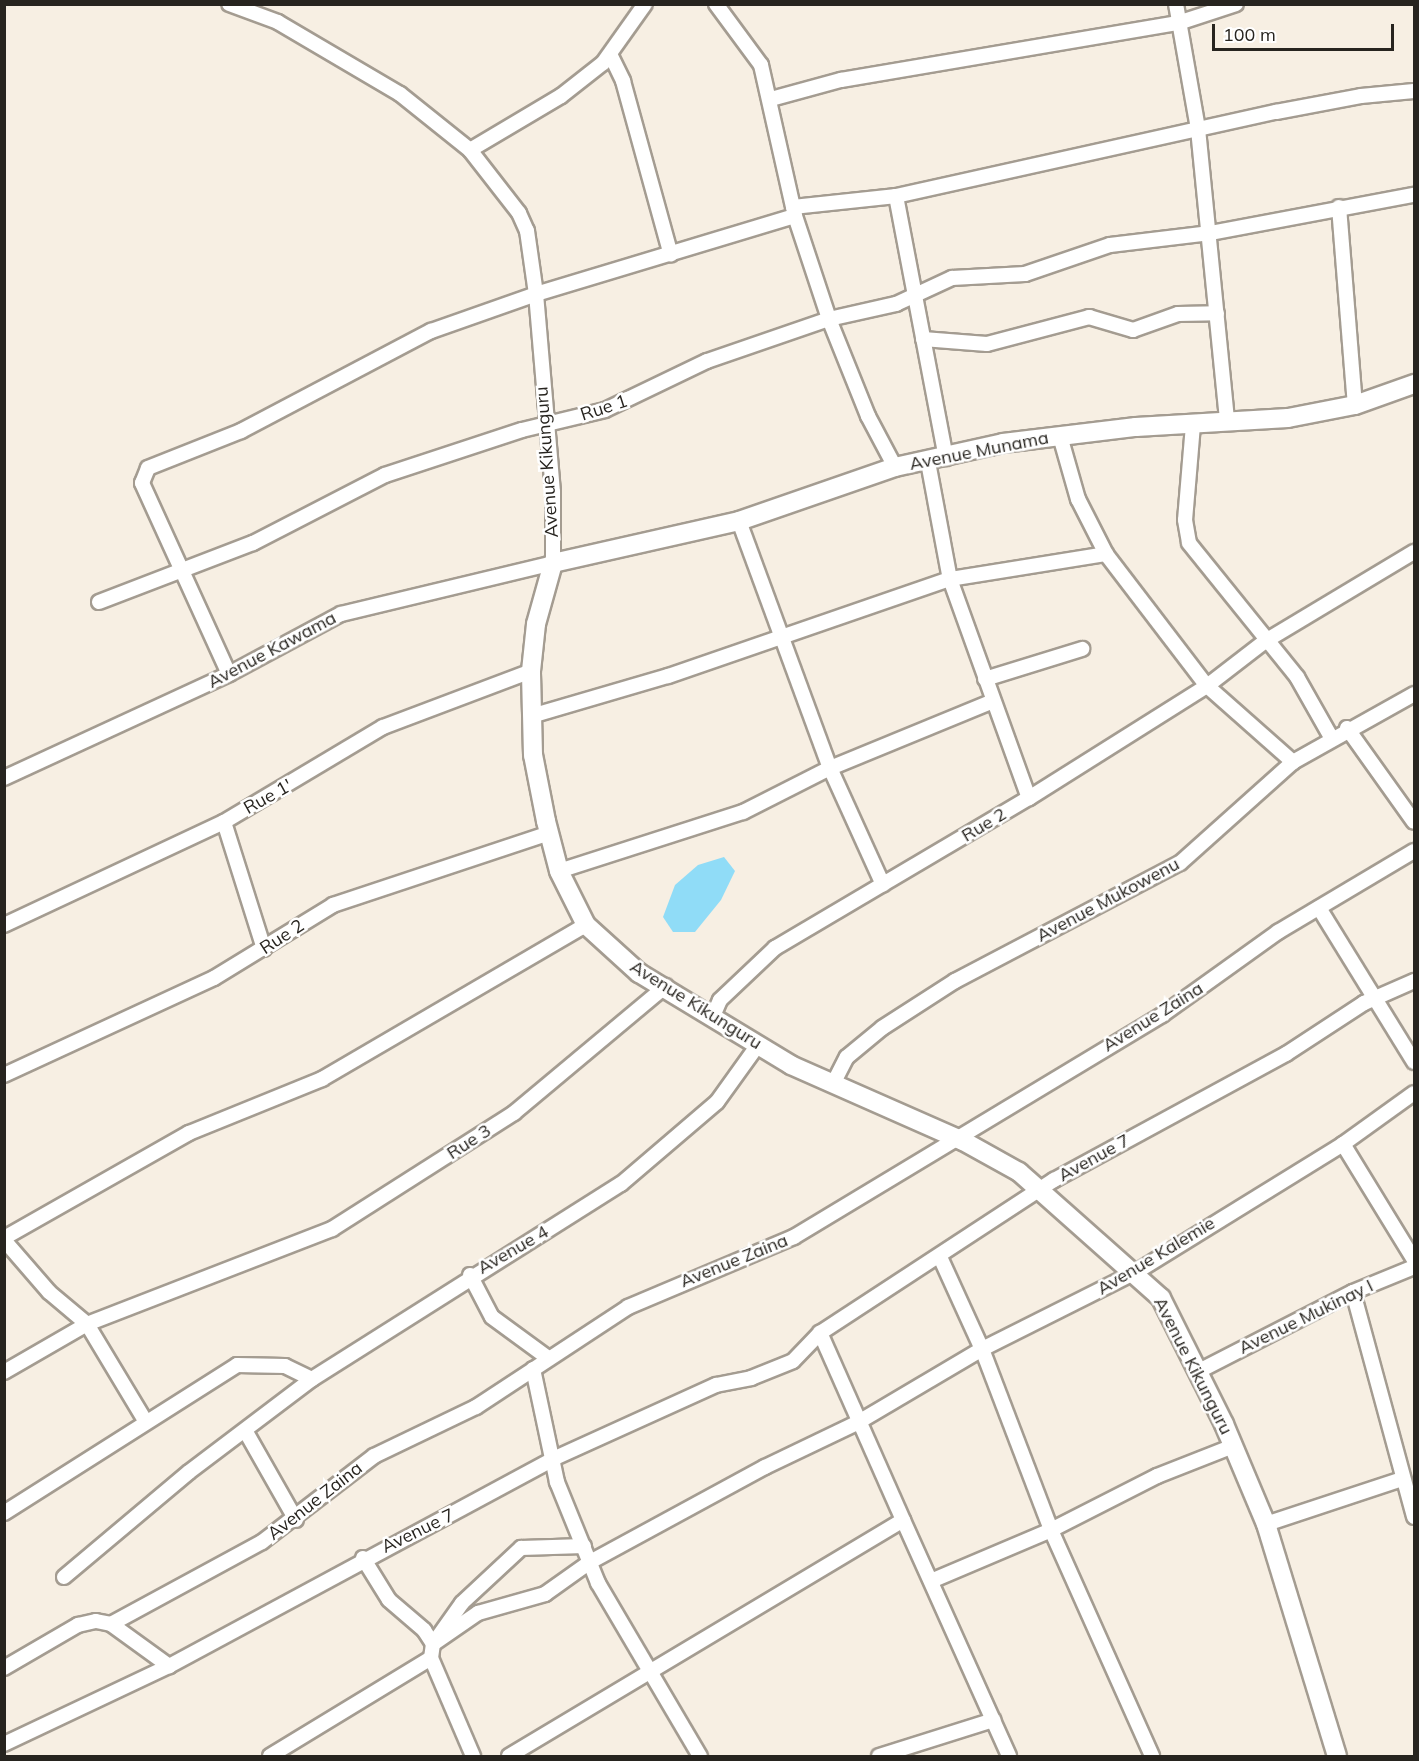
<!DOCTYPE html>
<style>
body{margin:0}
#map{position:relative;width:1419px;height:1761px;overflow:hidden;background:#f7efe3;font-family:Mulish,sans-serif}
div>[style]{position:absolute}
.water>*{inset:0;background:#90dcf7}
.roads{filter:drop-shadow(2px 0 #a49c91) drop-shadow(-2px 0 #a49c91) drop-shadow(0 2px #a49c91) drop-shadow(0 -2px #a49c91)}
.minor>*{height:14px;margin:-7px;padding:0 7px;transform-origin:7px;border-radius:7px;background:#fff}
.tertiary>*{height:18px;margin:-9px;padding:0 9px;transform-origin:9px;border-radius:9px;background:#fff}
span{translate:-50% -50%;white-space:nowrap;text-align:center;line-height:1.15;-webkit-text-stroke:5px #fff;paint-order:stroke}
.street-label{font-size:18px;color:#27241f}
.frame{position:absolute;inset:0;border:6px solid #27241f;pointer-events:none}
.scale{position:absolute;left:1212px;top:24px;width:182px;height:27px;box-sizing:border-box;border:3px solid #27241f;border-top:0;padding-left:8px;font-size:18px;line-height:21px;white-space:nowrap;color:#27241f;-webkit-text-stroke:4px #fff;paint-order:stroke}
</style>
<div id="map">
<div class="water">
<i style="clip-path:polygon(724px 857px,735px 871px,721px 900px,695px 932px,673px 932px,663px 917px,675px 885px,698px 865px)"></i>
</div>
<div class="roads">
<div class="minor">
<i style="left:716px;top:4px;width:76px;rotate:53.6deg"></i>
<i style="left:761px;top:65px;width:155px;rotate:77.3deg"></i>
<i style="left:795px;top:216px;width:108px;rotate:71.7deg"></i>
<i style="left:829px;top:319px;width:105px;rotate:68.1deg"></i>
<i style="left:868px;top:416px;width:58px;rotate:62.1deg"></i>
<i style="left:1176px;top:4px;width:127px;rotate:80deg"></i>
<i style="left:1198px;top:129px;width:294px;rotate:84.3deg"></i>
<i style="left:611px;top:56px;width:28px;rotate:64deg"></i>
<i style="left:623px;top:81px;width:180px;rotate:74.6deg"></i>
<i style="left:771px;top:99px;width:73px;rotate:-15.2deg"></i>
<i style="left:841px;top:80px;width:342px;rotate:-9.6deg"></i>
<i style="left:1178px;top:23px;width:61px;rotate:-18.1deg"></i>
<i style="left:470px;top:150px;width:106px;rotate:-30.7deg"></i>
<i style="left:561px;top:96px;width:53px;rotate:-38.2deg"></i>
<i style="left:603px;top:63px;width:72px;rotate:-54.6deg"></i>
<i style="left:896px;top:196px;width:267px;rotate:79.2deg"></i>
<i style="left:793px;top:207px;width:104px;rotate:-6.1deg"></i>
<i style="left:896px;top:196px;width:389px;rotate:-12.5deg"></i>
<i style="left:1276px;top:112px;width:86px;rotate:-10.7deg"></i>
<i style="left:1361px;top:96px;width:53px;rotate:-5.4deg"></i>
<i style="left:1339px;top:207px;width:199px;rotate:85.4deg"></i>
<i style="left:923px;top:339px;width:64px;rotate:4.5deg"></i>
<i style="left:987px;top:344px;width:106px;rotate:-14.8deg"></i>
<i style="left:1089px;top:317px;width:46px;rotate:16.5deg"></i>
<i style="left:1133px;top:330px;width:48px;rotate:-19.6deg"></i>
<i style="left:1178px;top:314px;width:39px;rotate:-1deg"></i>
<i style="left:1193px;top:425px;width:95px;rotate:94.8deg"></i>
<i style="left:1185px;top:520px;width:23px;rotate:80deg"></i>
<i style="left:1189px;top:543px;width:172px;rotate:51.1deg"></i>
<i style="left:1297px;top:677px;width:69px;rotate:60.5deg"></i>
<i style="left:1060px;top:436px;width:66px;rotate:74.1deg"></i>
<i style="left:1078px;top:499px;width:62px;rotate:63deg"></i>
<i style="left:1106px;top:554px;width:166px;rotate:52.6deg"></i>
<i style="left:1207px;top:686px;width:115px;rotate:41.5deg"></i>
<i style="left:928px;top:462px;width:119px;rotate:79.4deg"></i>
<i style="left:950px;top:579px;width:233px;rotate:70.2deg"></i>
<i style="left:739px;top:521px;width:263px;rotate:69.8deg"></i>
<i style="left:830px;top:768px;width:128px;rotate:65.6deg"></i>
<i style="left:99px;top:602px;width:165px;rotate:-21deg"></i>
<i style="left:253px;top:543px;width:148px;rotate:-27.3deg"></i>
<i style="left:385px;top:475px;width:144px;rotate:-18.2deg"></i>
<i style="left:522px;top:430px;width:85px;rotate:-13.5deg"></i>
<i style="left:605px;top:410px;width:113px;rotate:-25.7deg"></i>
<i style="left:707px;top:361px;width:129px;rotate:-19deg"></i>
<i style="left:829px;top:319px;width:69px;rotate:-12.6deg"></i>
<i style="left:896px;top:304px;width:62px;rotate:-24.9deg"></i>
<i style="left:952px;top:278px;width:73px;rotate:-3.1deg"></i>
<i style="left:1025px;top:274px;width:90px;rotate:-18.8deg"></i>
<i style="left:1110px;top:245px;width:101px;rotate:-6.8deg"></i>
<i style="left:1210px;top:233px;width:208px;rotate:-10.6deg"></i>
<i style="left:229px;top:674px;width:210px;rotate:-114.5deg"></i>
<i style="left:142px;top:483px;width:16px;rotate:-68deg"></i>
<i style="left:148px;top:468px;width:100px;rotate:-21.7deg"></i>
<i style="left:241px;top:431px;width:215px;rotate:-27.8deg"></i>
<i style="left:431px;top:331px;width:111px;rotate:-19.4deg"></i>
<i style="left:536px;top:294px;width:270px;rotate:-16.8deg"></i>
<i style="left:985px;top:679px;width:102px;rotate:-17.2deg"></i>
<i style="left:531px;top:716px;width:143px;rotate:-16.3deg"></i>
<i style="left:668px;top:676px;width:298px;rotate:-19deg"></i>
<i style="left:950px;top:579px;width:158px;rotate:-9.1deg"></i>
<i style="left:1347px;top:728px;width:115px;rotate:54.5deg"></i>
<i style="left:4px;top:778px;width:248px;rotate:-24.8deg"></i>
<i style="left:229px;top:674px;width:127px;rotate:-28.2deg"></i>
<i style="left:341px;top:614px;width:218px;rotate:-13.5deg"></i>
<i style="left:553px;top:563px;width:71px;rotate:-90deg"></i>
<i style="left:553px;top:492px;width:199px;rotate:-94.9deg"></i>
<i style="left:536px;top:294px;width:64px;rotate:-98.1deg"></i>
<i style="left:527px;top:231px;width:20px;rotate:-114deg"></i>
<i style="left:519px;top:213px;width:80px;rotate:-127.9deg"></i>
<i style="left:470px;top:150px;width:90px;rotate:-141.3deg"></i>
<i style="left:400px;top:94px;width:142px;rotate:-149.5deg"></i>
<i style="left:278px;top:22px;width:52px;rotate:-159.8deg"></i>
<i style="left:224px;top:822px;width:133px;rotate:72.5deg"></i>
<i style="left:559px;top:871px;width:193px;rotate:-17.8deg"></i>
<i style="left:743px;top:812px;width:97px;rotate:-26.8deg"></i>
<i style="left:830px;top:768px;width:176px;rotate:-22.3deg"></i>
<i style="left:1319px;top:908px;width:181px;rotate:58.3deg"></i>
<i style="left:4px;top:925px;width:243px;rotate:-25.1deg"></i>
<i style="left:224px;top:822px;width:185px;rotate:-30.9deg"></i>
<i style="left:383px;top:727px;width:158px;rotate:-20.7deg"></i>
<i style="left:714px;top:1014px;width:15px;rotate:-67deg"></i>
<i style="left:720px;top:1000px;width:76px;rotate:-43.4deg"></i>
<i style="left:775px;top:948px;width:295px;rotate:-30.6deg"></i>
<i style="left:1029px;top:798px;width:210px;rotate:-32.2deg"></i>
<i style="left:1207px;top:686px;width:72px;rotate:-37.7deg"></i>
<i style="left:1264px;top:642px;width:175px;rotate:-31deg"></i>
<i style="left:4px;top:1075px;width:231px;rotate:-24.8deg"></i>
<i style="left:214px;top:978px;width:140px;rotate:-31.5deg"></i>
<i style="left:333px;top:905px;width:228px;rotate:-18.4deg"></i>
<i style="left:833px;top:1084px;width:30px;rotate:-63deg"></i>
<i style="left:847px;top:1057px;width:45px;rotate:-39.6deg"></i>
<i style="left:882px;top:1028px;width:87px;rotate:-32.8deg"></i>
<i style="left:955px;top:981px;width:254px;rotate:-27.7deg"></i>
<i style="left:1180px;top:863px;width:152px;rotate:-41.8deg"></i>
<i style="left:1293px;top:762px;width:139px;rotate:-29.3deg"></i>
<i style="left:1343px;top:1144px;width:136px;rotate:58.5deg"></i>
<i style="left:4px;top:1238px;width:213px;rotate:-29.6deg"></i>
<i style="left:189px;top:1133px;width:144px;rotate:-22.1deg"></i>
<i style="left:322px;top:1079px;width:306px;rotate:-30.3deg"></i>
<i style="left:4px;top:1240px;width:69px;rotate:49.1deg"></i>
<i style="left:49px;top:1292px;width:50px;rotate:40.1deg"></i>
<i style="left:87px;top:1324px;width:114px;rotate:59deg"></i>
<i style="left:940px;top:1257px;width:101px;rotate:65.5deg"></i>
<i style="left:982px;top:1349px;width:194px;rotate:69.1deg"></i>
<i style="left:1051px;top:1530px;width:248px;rotate:65.9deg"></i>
<i style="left:470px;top:1275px;width:47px;rotate:62.4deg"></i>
<i style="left:492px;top:1317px;width:69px;rotate:36.2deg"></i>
<i style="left:1353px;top:1292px;width:233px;rotate:74.8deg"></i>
<i style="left:533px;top:1369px;width:116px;rotate:78deg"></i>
<i style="left:557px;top:1482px;width:109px;rotate:67.9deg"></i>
<i style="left:598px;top:1583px;width:201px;rotate:59.5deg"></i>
<i style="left:1199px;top:1371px;width:173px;rotate:-27.2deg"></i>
<i style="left:1353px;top:1292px;width:66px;rotate:-22.3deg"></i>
<i style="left:4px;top:1372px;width:96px;rotate:-30deg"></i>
<i style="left:87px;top:1324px;width:263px;rotate:-21.2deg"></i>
<i style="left:332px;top:1229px;width:216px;rotate:-32.5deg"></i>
<i style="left:514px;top:1113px;width:198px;rotate:-39.9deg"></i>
<i style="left:246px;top:1432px;width:101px;rotate:60.4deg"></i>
<i style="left:4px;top:1513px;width:276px;rotate:-32.4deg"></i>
<i style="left:237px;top:1365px;width:48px;rotate:1.2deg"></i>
<i style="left:285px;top:1366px;width:30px;rotate:26deg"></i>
<i style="left:903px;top:1520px;width:259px;rotate:65.8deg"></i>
<i style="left:1266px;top:1524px;width:143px;rotate:-18.3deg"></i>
<i style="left:363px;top:1558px;width:49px;rotate:58.2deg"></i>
<i style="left:389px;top:1600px;width:46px;rotate:40.6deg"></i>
<i style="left:424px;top:1630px;width:17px;rotate:57deg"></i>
<i style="left:64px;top:1577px;width:163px;rotate:-40deg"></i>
<i style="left:189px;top:1472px;width:154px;rotate:-37.1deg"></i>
<i style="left:312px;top:1379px;width:365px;rotate:-32.3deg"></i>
<i style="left:621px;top:1184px;width:126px;rotate:-40.5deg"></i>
<i style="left:717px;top:1102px;width:70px;rotate:-54.3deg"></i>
<i style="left:931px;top:1581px;width:130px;rotate:-23deg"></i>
<i style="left:1051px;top:1530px;width:119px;rotate:-27deg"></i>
<i style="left:1157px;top:1476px;width:82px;rotate:-21.5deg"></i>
<i style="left:111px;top:1624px;width:172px;rotate:-28.5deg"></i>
<i style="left:262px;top:1542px;width:141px;rotate:-37.5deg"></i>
<i style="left:374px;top:1456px;width:113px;rotate:-25.7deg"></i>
<i style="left:476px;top:1407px;width:182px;rotate:-33.3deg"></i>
<i style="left:628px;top:1307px;width:180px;rotate:-22.9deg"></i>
<i style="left:794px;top:1237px;width:430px;rotate:-31.1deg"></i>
<i style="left:1162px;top:1015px;width:143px;rotate:-35.6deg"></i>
<i style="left:1278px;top:932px;width:158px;rotate:-30.8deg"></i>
<i style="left:433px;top:1644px;width:55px;rotate:-34.6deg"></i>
<i style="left:478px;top:1613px;width:70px;rotate:-15.8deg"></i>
<i style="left:545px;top:1594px;width:55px;rotate:-35.4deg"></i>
<i style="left:590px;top:1562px;width:199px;rotate:-28.5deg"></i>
<i style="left:765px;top:1467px;width:102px;rotate:-25.6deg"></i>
<i style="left:857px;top:1423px;width:145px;rotate:-30.6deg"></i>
<i style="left:982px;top:1349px;width:172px;rotate:-26.6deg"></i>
<i style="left:1136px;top:1272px;width:243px;rotate:-31.7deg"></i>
<i style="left:1343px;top:1144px;width:87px;rotate:-35.7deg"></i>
<i style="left:431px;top:1658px;width:107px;rotate:66.8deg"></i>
<i style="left:4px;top:1668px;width:86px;rotate:-30.2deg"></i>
<i style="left:78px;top:1625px;width:18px;rotate:-13deg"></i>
<i style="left:96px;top:1621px;width:15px;rotate:11deg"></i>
<i style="left:111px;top:1624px;width:72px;rotate:35.9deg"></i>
<i style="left:4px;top:1744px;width:183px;rotate:-25.3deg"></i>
<i style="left:169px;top:1666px;width:438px;rotate:-28.3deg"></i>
<i style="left:555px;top:1458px;width:177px;rotate:-24.4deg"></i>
<i style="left:716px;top:1385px;width:36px;rotate:-11deg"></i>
<i style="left:751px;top:1378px;width:45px;rotate:-22deg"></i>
<i style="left:793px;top:1361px;width:39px;rotate:-46deg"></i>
<i style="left:820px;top:1333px;width:280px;rotate:-33.2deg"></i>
<i style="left:1054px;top:1180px;width:264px;rotate:-28.5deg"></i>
<i style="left:1286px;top:1054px;width:93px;rotate:-33.2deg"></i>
<i style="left:1364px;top:1003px;width:55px;rotate:-23.7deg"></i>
<i style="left:270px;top:1756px;width:188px;rotate:-31.3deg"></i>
<i style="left:431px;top:1658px;width:14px;rotate:-82deg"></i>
<i style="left:433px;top:1644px;width:50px;rotate:-54.7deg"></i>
<i style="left:462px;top:1603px;width:81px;rotate:-43deg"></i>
<i style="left:521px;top:1548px;width:63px;rotate:-1.8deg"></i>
<i style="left:509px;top:1756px;width:459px;rotate:-30.9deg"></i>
<i style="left:903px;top:1520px;width:205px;rotate:-113.9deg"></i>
<i style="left:879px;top:1756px;width:120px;rotate:-17.5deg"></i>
</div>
<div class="tertiary">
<i style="left:1337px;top:1756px;width:243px;rotate:-107deg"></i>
<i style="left:1266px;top:1524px;width:108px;rotate:-112.8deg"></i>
<i style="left:1224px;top:1424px;width:141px;rotate:-116.6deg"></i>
<i style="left:1161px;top:1298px;width:190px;rotate:-138.4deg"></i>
<i style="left:1019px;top:1172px;width:64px;rotate:-151deg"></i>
<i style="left:963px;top:1141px;width:188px;rotate:-156.2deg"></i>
<i style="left:791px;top:1065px;width:178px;rotate:-148.8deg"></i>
<i style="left:639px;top:973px;width:72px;rotate:-137.8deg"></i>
<i style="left:586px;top:925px;width:60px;rotate:-116.6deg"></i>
<i style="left:559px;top:871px;width:52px;rotate:-104.6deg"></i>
<i style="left:546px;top:821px;width:67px;rotate:-101.1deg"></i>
<i style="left:533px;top:755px;width:84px;rotate:-91.4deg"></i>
<i style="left:531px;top:671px;width:47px;rotate:-83.9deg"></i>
<i style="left:536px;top:624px;width:63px;rotate:-74.4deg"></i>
<i style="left:553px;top:563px;width:191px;rotate:-12.7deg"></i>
<i style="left:739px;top:521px;width:165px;rotate:-19.1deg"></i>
<i style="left:895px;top:467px;width:111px;rotate:-12.5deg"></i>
<i style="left:1003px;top:443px;width:134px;rotate:-6.9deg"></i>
<i style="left:1136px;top:427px;width:152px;rotate:-3.4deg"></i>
<i style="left:1288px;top:418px;width:68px;rotate:-11deg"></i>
<i style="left:1355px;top:405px;width:63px;rotate:-19.6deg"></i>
</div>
</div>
<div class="street-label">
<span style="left:604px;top:408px;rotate:-18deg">Rue 1</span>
<span style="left:979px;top:451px;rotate:-11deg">Avenue Munama</span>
<span style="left:547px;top:462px;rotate:-94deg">Avenue Kikunguru</span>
<span style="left:272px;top:650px;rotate:-28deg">Avenue Kawama</span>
<span style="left:268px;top:797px;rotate:-29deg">Rue 1'</span>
<span style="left:984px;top:825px;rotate:-31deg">Rue 2</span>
<span style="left:1108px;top:900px;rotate:-28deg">Avenue Mukowenu</span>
<span style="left:282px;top:937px;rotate:-33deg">Rue 2</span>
<span style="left:696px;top:1005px;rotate:32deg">Avenue Kikunguru</span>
<span style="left:1153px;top:1017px;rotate:-32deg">Avenue Zaina</span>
<span style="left:469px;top:1142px;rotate:-33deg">Rue 3</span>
<span style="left:1094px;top:1158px;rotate:-29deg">Avenue 7</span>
<span style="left:513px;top:1250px;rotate:-30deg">Avenue 4</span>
<span style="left:1156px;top:1256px;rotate:-31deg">Avenue Kalemie</span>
<span style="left:734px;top:1261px;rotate:-22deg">Avenue Zaina</span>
<span style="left:1306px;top:1317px;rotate:-26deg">Avenue Mukinay I</span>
<span style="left:1193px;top:1366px;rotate:63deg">Avenue Kikunguru</span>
<span style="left:315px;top:1501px;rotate:-38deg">Avenue Zaina</span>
<span style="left:418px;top:1531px;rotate:-26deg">Avenue 7</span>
</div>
<div class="frame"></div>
<div class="scale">100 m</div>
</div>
